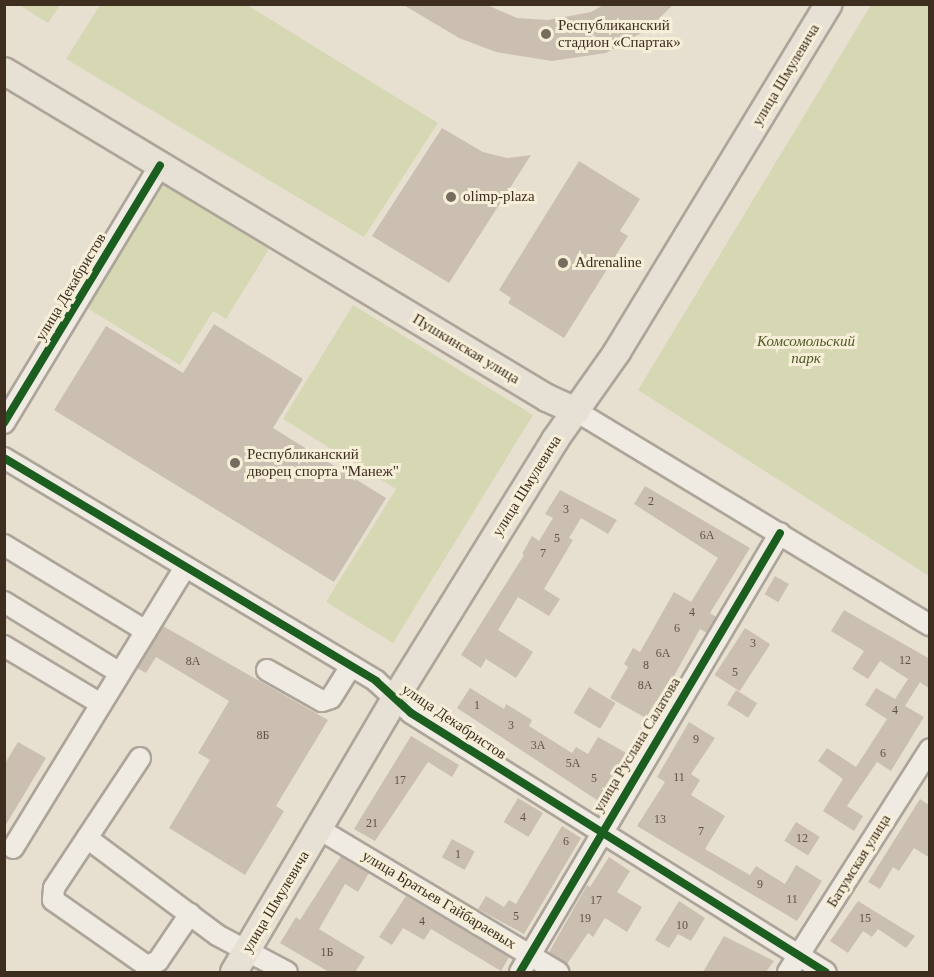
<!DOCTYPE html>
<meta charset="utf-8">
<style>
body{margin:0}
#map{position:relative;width:934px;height:977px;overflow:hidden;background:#e7e0d1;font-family:"Times New Roman",serif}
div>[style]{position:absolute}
.green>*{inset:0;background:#d6d7b3}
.building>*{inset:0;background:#cbbfb2;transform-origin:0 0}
.roads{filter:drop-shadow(2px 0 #ada599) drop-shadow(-2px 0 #ada599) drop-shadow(0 2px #ada599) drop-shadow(0 -2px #ada599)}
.minor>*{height:20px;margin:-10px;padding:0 10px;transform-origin:10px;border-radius:10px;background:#efebe3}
.major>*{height:26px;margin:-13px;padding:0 13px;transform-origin:13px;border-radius:13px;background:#e6e1d4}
.cycleway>*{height:8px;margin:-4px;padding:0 4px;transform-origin:4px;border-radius:4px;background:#1b5e20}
.dots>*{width:16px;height:16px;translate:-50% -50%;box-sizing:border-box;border:3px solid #f7eed8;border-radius:50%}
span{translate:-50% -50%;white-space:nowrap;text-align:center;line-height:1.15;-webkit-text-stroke:6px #f7eed8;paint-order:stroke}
.number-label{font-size:12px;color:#605244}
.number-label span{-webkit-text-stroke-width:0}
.poi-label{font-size:15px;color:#3d2e20}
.left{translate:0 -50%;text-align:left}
.street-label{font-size:15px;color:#3d2e20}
.park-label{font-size:15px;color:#4d5a26;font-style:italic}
.frame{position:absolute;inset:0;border:6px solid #3d2e20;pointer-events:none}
</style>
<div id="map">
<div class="green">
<i style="clip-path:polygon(19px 5px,60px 5px,48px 23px)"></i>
<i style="clip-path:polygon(100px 5px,247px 5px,438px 123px,364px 237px,66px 59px)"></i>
<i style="clip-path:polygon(871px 5px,929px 5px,929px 576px,638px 390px)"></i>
<i style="clip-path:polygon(158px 181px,269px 249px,226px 319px,213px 311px,180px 365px,82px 305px)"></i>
<i style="clip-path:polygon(353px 305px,533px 415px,393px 643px,326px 602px,396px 489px,283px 419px)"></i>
</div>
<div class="building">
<i style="clip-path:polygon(402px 4px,485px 4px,517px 18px,548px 20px,591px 12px,605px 4px,674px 4px,648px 29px,606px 53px,552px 61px,496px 52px,459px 38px)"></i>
<i style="clip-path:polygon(442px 128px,483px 152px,507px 158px,531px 155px,449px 283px,372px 236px)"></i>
<i style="clip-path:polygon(579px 161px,640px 199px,620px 231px,628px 236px,564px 338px,508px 303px,511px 298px,499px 290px)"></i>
<i style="clip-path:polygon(214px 324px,303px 379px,273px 428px,386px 498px,334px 582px,54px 410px,106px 326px,183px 373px)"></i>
<i style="clip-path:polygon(645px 486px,750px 548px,710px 613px,716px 617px,707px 633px,700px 629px,659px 703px,656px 701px,646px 718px,610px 698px,628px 667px,624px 664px,633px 648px,640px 652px,674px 592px,691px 602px,718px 558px,634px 504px)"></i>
<i style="clip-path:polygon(560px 490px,617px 520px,608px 534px,581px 518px,569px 538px,573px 540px,544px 589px,560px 599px,549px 616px,518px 597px,498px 630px,533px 652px,516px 678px,486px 659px,481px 668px,461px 655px,524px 555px,522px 554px,532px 536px,539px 541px,553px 518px,545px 514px)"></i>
<i style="left:775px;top:576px;width:16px;height:21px;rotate:30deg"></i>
<i style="clip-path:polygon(844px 610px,930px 659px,930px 689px,920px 682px,905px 706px,924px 717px,891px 771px,877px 762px,847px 806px,863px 816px,854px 831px,823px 811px,843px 779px,818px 761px,827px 748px,856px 767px,887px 719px,865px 705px,876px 688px,895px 699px,908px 679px,880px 661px,868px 679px,852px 669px,864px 651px,831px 631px)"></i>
<i style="clip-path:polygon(163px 626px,328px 720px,276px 806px,284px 811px,245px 875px,169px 828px,210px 760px,198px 753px,229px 701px,156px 657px,146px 673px,137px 668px)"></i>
<i style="left:745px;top:628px;width:30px;height:56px;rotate:33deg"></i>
<i style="left:589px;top:687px;width:31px;height:30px;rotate:31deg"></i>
<i style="clip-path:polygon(470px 688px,504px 709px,506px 704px,532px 720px,529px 726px,572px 753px,576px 747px,588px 754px,598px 737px,628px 754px,600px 802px,457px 708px)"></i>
<i style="left:736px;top:690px;width:25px;height:17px;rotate:32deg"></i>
<i style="clip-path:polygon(689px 722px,715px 738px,691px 774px,700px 780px,691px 795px,725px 816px,705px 849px,750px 875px,756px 866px,785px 884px,796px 865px,822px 881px,797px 921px,637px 826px,665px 782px,657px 777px)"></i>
<i style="clip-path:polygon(411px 736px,459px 765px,452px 777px,428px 762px,375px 841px,354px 829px)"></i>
<i style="clip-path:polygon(18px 742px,46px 758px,4px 828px,4px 765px)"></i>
<i style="left:518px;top:798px;width:29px;height:28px;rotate:31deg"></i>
<i style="clip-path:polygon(920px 799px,929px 805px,930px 858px,914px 848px,899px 871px,893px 867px,880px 889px,868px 882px)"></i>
<i style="left:796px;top:822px;width:28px;height:22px;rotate:32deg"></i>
<i style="clip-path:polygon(562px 826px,581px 838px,524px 934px,478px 909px,486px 896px,504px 907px,509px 900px,516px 904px)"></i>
<i style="left:452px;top:839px;width:26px;height:21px;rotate:29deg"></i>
<i style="clip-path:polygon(341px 856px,369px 873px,358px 892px,345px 884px,319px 929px,365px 957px,355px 972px,329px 972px,280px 943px,296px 917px,300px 920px)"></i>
<i style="clip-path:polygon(609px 857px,630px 871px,617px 892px,642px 907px,627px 932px,605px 918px,593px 937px,588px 933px,567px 964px,549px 952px,587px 885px,590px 887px)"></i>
<i style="clip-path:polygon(406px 896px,509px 957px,501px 971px,431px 929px,424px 940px,403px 928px,392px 945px,379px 937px)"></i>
<i style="clip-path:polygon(679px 901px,705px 918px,691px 941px,678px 934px,669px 948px,655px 940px)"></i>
<i style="clip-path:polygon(858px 901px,915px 936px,906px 948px,878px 929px,872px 937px,863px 931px,848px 953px,830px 941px)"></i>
<i style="clip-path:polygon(724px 936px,774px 961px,766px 972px,703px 972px)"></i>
</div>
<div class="roads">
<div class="minor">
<i style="left:576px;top:411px;width:414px;rotate:31.2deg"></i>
<i style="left:4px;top:423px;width:301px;rotate:-58.8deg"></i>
<i style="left:4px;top:458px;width:434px;rotate:30.9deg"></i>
<i style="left:376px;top:681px;width:47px;rotate:42.4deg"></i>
<i style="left:411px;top:713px;width:489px;rotate:32deg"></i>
<i style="left:4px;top:545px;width:166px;rotate:31.2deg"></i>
<i style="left:4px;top:602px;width:136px;rotate:31.5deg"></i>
<i style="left:4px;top:646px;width:113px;rotate:30.9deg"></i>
<i style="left:267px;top:670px;width:63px;rotate:29.4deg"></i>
<i style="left:322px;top:701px;width:9px;rotate:-18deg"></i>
<i style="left:331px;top:698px;width:38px;rotate:-58deg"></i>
<i style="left:140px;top:758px;width:156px;rotate:123.5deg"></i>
<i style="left:54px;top:888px;width:12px;rotate:95deg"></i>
<i style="left:53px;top:900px;width:115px;rotate:35.1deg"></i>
<i style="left:147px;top:966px;width:12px;rotate:-24deg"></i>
<i style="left:158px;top:961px;width:57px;rotate:-55.8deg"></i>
<i style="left:319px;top:829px;width:279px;rotate:30.9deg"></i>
<i style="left:87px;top:838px;width:162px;rotate:36.7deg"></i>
<i style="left:217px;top:935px;width:79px;rotate:27.9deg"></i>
<i style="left:13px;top:848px;width:329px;rotate:-58.5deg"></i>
<i style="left:520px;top:972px;width:510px;rotate:-59.36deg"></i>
<i style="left:788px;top:972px;width:264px;rotate:-57.5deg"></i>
</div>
<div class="major">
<i style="left:4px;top:71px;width:634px;rotate:31.06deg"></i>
<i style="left:547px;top:398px;width:32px;rotate:24deg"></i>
<i style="left:234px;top:972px;width:316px;rotate:-59.5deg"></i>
<i style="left:394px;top:700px;width:306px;rotate:-58.2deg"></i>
<i style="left:555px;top:440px;width:108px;rotate:-54.8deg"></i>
<i style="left:617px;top:352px;width:407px;rotate:-58.7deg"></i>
</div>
</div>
<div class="cycleway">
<i style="left:4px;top:423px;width:301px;rotate:-58.8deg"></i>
<i style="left:4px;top:458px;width:434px;rotate:30.9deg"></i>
<i style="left:376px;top:681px;width:47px;rotate:42.4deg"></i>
<i style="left:411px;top:713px;width:489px;rotate:32deg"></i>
<i style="left:520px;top:972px;width:510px;rotate:-59.36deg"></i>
</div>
<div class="dots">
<i style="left:546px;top:34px;background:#786c5e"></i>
<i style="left:451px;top:197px;background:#786c5e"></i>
<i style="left:563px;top:263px;background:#786c5e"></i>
<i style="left:235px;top:463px;background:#786c5e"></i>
</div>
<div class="number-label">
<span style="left:651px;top:502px">2</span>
<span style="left:566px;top:510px">3</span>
<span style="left:707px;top:536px">6А</span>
<span style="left:557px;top:539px">5</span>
<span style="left:543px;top:554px">7</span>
<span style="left:692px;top:613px">4</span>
<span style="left:677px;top:629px">6</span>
<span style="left:753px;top:644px">3</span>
<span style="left:663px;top:654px">6А</span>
<span style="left:905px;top:661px">12</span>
<span style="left:193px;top:662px">8А</span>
<span style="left:646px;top:666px">8</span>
<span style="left:735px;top:673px">5</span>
<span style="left:645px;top:686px">8А</span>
<span style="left:477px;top:706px">1</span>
<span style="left:895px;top:711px">4</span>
<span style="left:511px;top:726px">3</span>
<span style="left:263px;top:736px">8Б</span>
<span style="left:696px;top:740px">9</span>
<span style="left:538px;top:746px">3А</span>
<span style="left:883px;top:754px">6</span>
<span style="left:573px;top:764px">5А</span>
<span style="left:679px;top:778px">11</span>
<span style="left:594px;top:779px">5</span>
<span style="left:400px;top:781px">17</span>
<span style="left:523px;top:818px">4</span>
<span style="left:660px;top:820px">13</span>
<span style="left:372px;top:824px">21</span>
<span style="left:701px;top:832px">7</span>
<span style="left:802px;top:839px">12</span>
<span style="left:566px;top:842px">6</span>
<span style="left:458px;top:855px">1</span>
<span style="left:760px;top:885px">9</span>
<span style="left:792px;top:900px">11</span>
<span style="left:596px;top:901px">17</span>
<span style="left:516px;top:917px">5</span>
<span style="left:585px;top:919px">19</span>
<span style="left:865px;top:919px">15</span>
<span style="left:422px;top:922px">4</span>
<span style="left:682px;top:926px">10</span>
<span style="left:327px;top:953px">1Б</span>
</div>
<div class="poi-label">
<span class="left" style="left:558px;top:34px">Республиканский<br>стадион «Спартак»</span>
<span class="left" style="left:463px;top:197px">olimp-plaza</span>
<span class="left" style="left:575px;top:263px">Adrenaline</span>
<span class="left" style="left:247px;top:463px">Республиканский<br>дворец спорта "Манеж"</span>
</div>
<div class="street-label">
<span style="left:786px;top:75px;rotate:-59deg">улица Шмулевича</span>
<span style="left:71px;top:287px;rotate:-59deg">улица Декабристов</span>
<span style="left:466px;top:349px;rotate:31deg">Пушкинская улица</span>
<span style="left:527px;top:486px;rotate:-58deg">улица Шмулевича</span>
<span style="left:454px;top:722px;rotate:34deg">улица Декабристов</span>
<span style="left:637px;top:745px;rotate:-59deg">улица Руслана Салатова</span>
<span style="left:859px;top:861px;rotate:-58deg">Батумская улица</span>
<span style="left:439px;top:900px;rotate:31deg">улица Братьев Гайбараевых</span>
<span style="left:276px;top:902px;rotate:-59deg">улица Шмулевича</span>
</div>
<div class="park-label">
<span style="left:806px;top:350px">Комсомольский<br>парк</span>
</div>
<div class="frame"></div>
</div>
